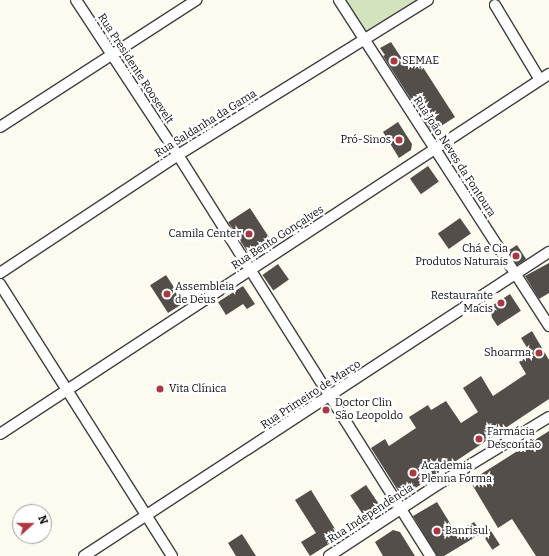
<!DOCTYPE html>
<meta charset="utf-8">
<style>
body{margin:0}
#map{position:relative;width:549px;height:556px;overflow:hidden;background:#fdfaef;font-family:Bitter,serif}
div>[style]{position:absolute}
.green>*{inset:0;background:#d2e3bd}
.building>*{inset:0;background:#544e4b;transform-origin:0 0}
.roads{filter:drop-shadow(1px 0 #404040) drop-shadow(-1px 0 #404040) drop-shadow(0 1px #404040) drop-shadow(0 -1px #404040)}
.minor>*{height:10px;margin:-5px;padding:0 5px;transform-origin:5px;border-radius:5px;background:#fff}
.dots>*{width:11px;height:11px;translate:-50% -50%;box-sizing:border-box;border:2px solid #fff;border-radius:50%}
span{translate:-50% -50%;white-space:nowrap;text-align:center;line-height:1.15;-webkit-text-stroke:4px #fff;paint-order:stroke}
.poi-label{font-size:11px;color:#0d0d0d}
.left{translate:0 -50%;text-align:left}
.right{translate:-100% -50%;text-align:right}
.street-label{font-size:11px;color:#0d0d0d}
.north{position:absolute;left:12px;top:504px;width:40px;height:40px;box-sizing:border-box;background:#fff;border:1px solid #9e9e9e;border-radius:50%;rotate:69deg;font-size:11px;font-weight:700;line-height:16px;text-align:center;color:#0d0d0d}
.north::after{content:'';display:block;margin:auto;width:14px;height:18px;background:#ab3741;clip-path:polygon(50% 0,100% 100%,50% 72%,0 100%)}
</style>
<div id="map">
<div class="green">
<i style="clip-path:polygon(341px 0,417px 0,363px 34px)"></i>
</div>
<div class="building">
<i style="clip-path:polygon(391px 42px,406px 65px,417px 58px,455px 117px,432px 132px,383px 56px,385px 55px,380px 48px)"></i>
<i style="clip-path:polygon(398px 122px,412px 144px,411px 150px,399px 158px,383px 132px)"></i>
<i style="left:428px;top:166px;width:19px;height:22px;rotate:55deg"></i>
<i style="left:250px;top:208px;width:42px;height:26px;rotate:57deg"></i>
<i style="left:460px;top:218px;width:19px;height:27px;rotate:55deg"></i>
<i style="left:517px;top:245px;width:17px;height:11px;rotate:57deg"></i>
<i style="clip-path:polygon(549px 263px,549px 293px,539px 299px,525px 276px)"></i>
<i style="left:278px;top:264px;width:19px;height:19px;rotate:55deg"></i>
<i style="left:166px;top:275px;width:33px;height:19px;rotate:57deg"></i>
<i style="clip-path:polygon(243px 286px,255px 304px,247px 309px,243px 304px,226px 315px,218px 302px)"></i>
<i style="left:510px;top:294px;width:20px;height:28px;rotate:57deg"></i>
<i style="clip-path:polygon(532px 331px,549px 360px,549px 399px,402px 497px,371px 448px,385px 439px,389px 446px,416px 428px,409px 417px,428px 405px,431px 410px,446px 401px,461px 423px,478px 412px,463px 388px,481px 376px,493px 396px,526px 374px,519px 362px,531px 354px,521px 338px)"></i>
<i style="clip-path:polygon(549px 431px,549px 556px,536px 556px,512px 519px,498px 528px,470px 481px)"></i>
<i style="left:366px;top:485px;width:29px;height:19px;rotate:56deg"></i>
<i style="clip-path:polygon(311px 490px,340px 537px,310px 556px,301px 542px,316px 533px,295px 500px)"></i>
<i style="clip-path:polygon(437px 502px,456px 533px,474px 522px,482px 533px,444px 556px,437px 556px,413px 516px)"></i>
<i style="left:489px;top:528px;width:20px;height:9px;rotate:57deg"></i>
<i style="clip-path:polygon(393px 530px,400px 532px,415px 556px,383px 556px,375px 542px)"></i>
<i style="clip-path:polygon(242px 534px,256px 556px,236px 556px,228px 543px)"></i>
</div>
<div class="roads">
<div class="minor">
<i style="left:76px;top:0;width:186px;rotate:56.7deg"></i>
<i style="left:178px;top:155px;width:474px;rotate:57.8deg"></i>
<i style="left:339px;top:0;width:388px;rotate:57.2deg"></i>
<i style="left:495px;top:5px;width:87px;rotate:59deg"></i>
<i style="left:0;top:127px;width:234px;rotate:-32.9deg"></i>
<i style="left:0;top:273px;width:214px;rotate:-33.5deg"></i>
<i style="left:178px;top:155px;width:294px;rotate:-31.8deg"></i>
<i style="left:0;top:284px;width:322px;rotate:57.7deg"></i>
<i style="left:0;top:434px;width:657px;rotate:-33.25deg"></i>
<i style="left:84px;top:556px;width:556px;rotate:-33.18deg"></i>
<i style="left:329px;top:556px;width:129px;rotate:-33.3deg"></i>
<i style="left:437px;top:485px;width:131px;rotate:-31.3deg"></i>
</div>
</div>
<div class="dots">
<i style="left:394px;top:61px;background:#ab3741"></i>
<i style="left:399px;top:140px;background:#ab3741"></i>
<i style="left:249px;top:234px;background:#ab3741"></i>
<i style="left:516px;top:256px;background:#ab3741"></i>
<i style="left:167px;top:294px;background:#ab3741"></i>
<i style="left:501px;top:303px;background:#ab3741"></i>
<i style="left:539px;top:353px;background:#ab3741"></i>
<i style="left:160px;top:389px;background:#ab3741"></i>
<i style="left:326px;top:410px;background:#ab3741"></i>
<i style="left:479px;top:439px;background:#ab3741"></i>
<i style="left:413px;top:473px;background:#ab3741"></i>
<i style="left:437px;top:531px;background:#ab3741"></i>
</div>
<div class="poi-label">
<span class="left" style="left:402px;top:61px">SEMAE</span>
<span class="right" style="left:391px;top:140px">Pró-Sinos</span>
<span class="right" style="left:241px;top:234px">Camila Center</span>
<span class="right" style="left:508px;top:256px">Chá e Cia<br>Produtos Naturais</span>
<span class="left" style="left:175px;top:294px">Assembleia<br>de Deus</span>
<span class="right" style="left:493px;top:303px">Restaurante<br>Macis</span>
<span class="right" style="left:531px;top:353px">Shoarma</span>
<span class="left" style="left:169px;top:389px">Vita Clínica</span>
<span class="left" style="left:335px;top:410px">Doctor Clin<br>São Leopoldo</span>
<span class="left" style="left:487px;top:439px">Farmácia<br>Descontão</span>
<span class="left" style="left:421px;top:473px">Academia<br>Plenna Forma</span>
<span class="left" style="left:445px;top:531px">Banrisul</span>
</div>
<div class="street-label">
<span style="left:135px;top:69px;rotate:57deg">Rua Presidente Roosevelt</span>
<span style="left:206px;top:124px;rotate:-32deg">Rua Saldanha da Gama</span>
<span style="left:454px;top:157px;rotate:57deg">Rua João Neves da Fontoura</span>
<span style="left:278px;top:238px;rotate:-33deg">Rua Bento Gonçalves</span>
<span style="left:311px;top:395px;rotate:-33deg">Rua Primeiro de Março</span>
<span style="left:371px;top:514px;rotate:-33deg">Rua Independência</span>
</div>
<div class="north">N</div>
</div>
